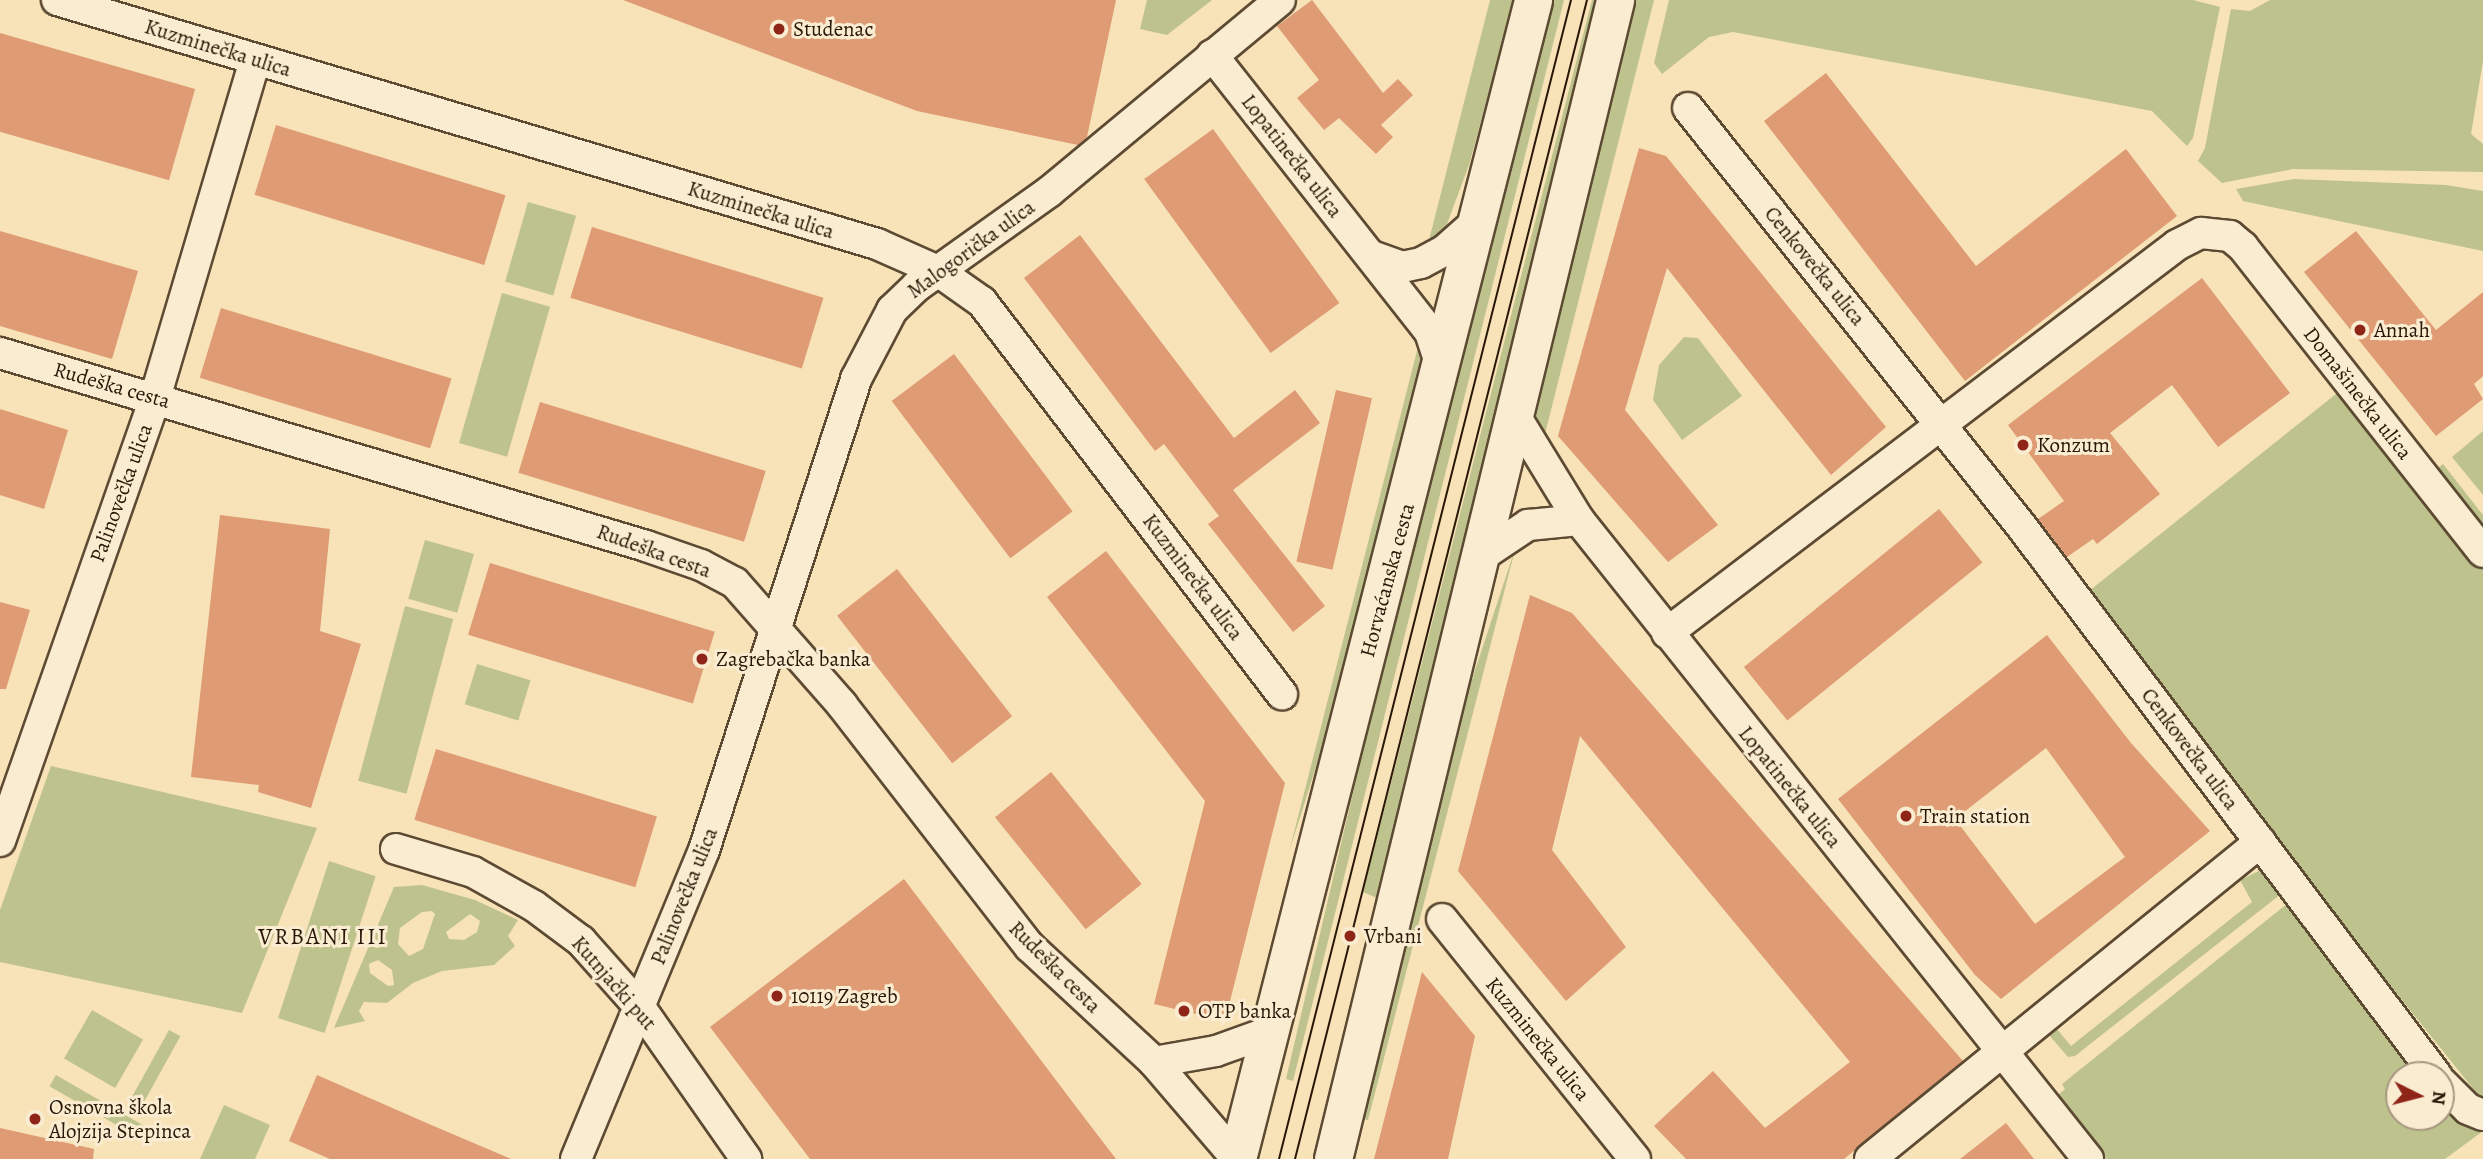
<!DOCTYPE html>
<meta charset="utf-8">
<style>
body{margin:0}
#map{position:relative;width:2483px;height:1159px;overflow:hidden;background:#f8e2b8;font-family:Alegreya,serif}
div>[style]{position:absolute}
.green>*{inset:0;background:#bec38e;transform-origin:0 0}
.building>*{inset:0;background:#de9b74;transform-origin:0 0}
.roads{filter:drop-shadow(2px 0 #5d4a33) drop-shadow(-2px 0 #5d4a33) drop-shadow(0 2px #5d4a33) drop-shadow(0 -2px #5d4a33)}
.minor>*{height:30px;margin:-15px;padding:0 15px;transform-origin:15px;border-radius:15px;background:#faecd1}
.tertiary>*{height:37px;margin:-18.5px;padding:0 18.5px;transform-origin:18.5px;border-radius:18.5px;background:#faecd1}
.tram>*{height:2px;margin:-1px;padding:0 1px;transform-origin:1px;border-radius:1px;background:#291707}
.dots>*{width:19px;height:19px;translate:-50% -50%;box-sizing:border-box;border:4px solid #faecd1;border-radius:50%}
span{translate:-50% -50%;white-space:nowrap;text-align:center;line-height:1.15;-webkit-text-stroke:6px #faecd1;paint-order:stroke}
.poi-label{font-size:21px;color:#291707}
.left{translate:0 -50%;text-align:left}
.street-label{font-size:21px;color:#291707}
.neighbourhood-label{font-size:23px;color:#291707;letter-spacing:2px}
.north{position:absolute;left:2385px;top:1061px;width:70px;height:70px;box-sizing:border-box;background:#faecd1;border:2px solid #a69780;border-radius:50%;rotate:96deg;font-size:19px;font-weight:700;line-height:28px;text-align:center;color:#291707}
.north::after{content:'';display:block;margin:auto;width:24px;height:32px;background:#8f2418;clip-path:polygon(50% 0,100% 100%,50% 72%,0 100%)}
</style>
<div id="map">
<div class="green">
<i style="clip-path:polygon(1147px 0,1212px 0,1167px 35px,1140px 29px)"></i>
<i style="clip-path:polygon(1490px 0,1514px 0,1469px 165px,1447px 224px,1427px 248px)"></i>
<i style="clip-path:polygon(1552px 0,1564px 0,1293px 1081px,1286px 1079px,1373px 707px)"></i>
<i style="clip-path:polygon(1592px 0,1603px 0,1450px 600px,1379px 899px,1363px 892px)"></i>
<i style="clip-path:polygon(1637px 0,1654px 0,1541px 450px,1531px 423px,1534px 408px)"></i>
<i style="clip-path:polygon(1669px 0,2193px 0,2220px 7px,2193px 138px,2187px 146px,2152px 111px,1733px 32px,1709px 37px,1662px 74px,1654px 63px)"></i>
<i style="clip-path:polygon(2270px 0,2483px 0,2483px 61px,2471px 134px,2483px 144px,2483px 172px,2293px 169px,2222px 183px,2198px 161px,2205px 148px,2231px 9px,2250px 11px)"></i>
<i style="clip-path:polygon(2294px 179px,2446px 185px,2483px 191px,2483px 251px,2243px 201px,2236px 189px)"></i>
<i style="left:528px;top:202px;width:50px;height:83px;rotate:16deg"></i>
<i style="left:502px;top:293px;width:50px;height:156px;rotate:16deg"></i>
<i style="clip-path:polygon(1684px 337px,1698px 338px,1742px 396px,1682px 440px,1653px 400px,1659px 365px)"></i>
<i style="clip-path:polygon(1419px 343px,1426px 369px,1349px 663px,1289px 852px)"></i>
<i style="clip-path:polygon(2341px 390px,2483px 569px,2483px 1101px,2289px 859px,2089px 591px)"></i>
<i style="clip-path:polygon(2483px 431px,2483px 495px,2452px 457px)"></i>
<i style="clip-path:polygon(2443px 464px,2483px 515px,2483px 535px,2433px 472px)"></i>
<i style="left:425px;top:540px;width:51px;height:61px;rotate:16deg"></i>
<i style="clip-path:polygon(1516px 546px,1368px 1120px,1359px 1118px,1452px 740px)"></i>
<i style="left:405px;top:606px;width:50px;height:181px;rotate:15deg"></i>
<i style="left:477px;top:664px;width:56px;height:42px;rotate:17deg"></i>
<i style="clip-path:polygon(51px 766px,317px 828px,242px 1013px,0 962px,0 910px)"></i>
<i style="left:329px;top:861px;width:49px;height:165px;rotate:18deg"></i>
<i style="clip-path:polygon(2267px 867px,2286px 890px,2075px 1056px,2068px 1057px,2049px 1035px,2057px 1029px,2071px 1046px,2252px 902px,2240px 880px)"></i>
<i style="clip-path:polygon(evenodd,422px 885px,475px 900px,518px 920px,508px 936px,515px 946px,494px 965px,442px 971px,413px 983px,387px 1003px,364px 1002px,359px 1011px,365px 1021px,334px 1028px,394px 887px,422px 885px,432px 911px,435px 914px,423px 949px,409px 956px,398px 944px,400px 928px,422px 912px,432px 911px,422px 885px,470px 914px,480px 921px,477px 932px,464px 940px,449px 939px,446px 932px,470px 914px,422px 885px,378px 960px,392px 970px,394px 985px,388px 986px,370px 973px,369px 964px,378px 960px)"></i>
<i style="clip-path:polygon(2293px 899px,2423px 1075px,2399px 1075px,2399px 1117px,2441px 1117px,2441px 1098px,2483px 1125px,2483px 1131px,2445px 1159px,2106px 1159px,2056px 1097px,2065px 1089px,2062px 1084px)"></i>
<i style="left:92px;top:1010px;width:59px;height:56px;rotate:30deg"></i>
<i style="left:169px;top:1030px;width:13px;height:78px;rotate:29deg"></i>
<i style="left:56px;top:1075px;width:112px;height:13px;rotate:30deg"></i>
<i style="clip-path:polygon(224px 1105px,270px 1125px,255px 1159px,200px 1159px)"></i>
</div>
<div class="building">
<i style="clip-path:polygon(623px 0,1116px 0,1087px 137px,1078px 145px,917px 111px)"></i>
<i style="clip-path:polygon(1312px 0,1383px 93px,1398px 79px,1413px 95px,1381px 125px,1393px 137px,1376px 154px,1339px 118px,1324px 130px,1297px 98px,1319px 80px,1277px 26px)"></i>
<i style="left:0;top:33px;width:203px;height:95px;rotate:16deg"></i>
<i style="clip-path:polygon(1826px 73px,1976px 266px,2126px 149px,2177px 216px,1965px 381px,1764px 121px)"></i>
<i style="left:276px;top:125px;width:240px;height:73px;rotate:17deg"></i>
<i style="left:1213px;top:129px;width:215px;height:85px;rotate:54deg"></i>
<i style="clip-path:polygon(1639px 148px,1666px 156px,1886px 427px,1831px 475px,1667px 268px,1625px 410px,1718px 525px,1668px 562px,1558px 436px)"></i>
<i style="left:592px;top:227px;width:242px;height:74px;rotate:17deg"></i>
<i style="clip-path:polygon(0 231px,138px 271px,112px 359px,0 326px)"></i>
<i style="clip-path:polygon(2356px 231px,2436px 330px,2483px 292px,2483px 376px,2474px 384px,2483px 399px,2436px 436px,2304px 272px)"></i>
<i style="clip-path:polygon(1080px 235px,1234px 438px,1295px 390px,1320px 423px,1233px 490px,1325px 606px,1293px 632px,1208px 524px,1219px 516px,1164px 444px,1155px 451px,1024px 278px)"></i>
<i style="clip-path:polygon(2202px 278px,2290px 393px,2218px 447px,2172px 385px,2110px 433px,2160px 494px,2097px 544px,2093px 539px,2067px 557px,2038px 519px,2064px 501px,2008px 425px)"></i>
<i style="left:221px;top:308px;width:241px;height:73px;rotate:17deg"></i>
<i style="left:954px;top:354px;width:197px;height:78px;rotate:53deg"></i>
<i style="left:1336px;top:390px;width:37px;height:176px;rotate:13deg"></i>
<i style="left:540px;top:402px;width:236px;height:74px;rotate:17deg"></i>
<i style="clip-path:polygon(0 409px,68px 430px,44px 509px,0 495px)"></i>
<i style="left:1939px;top:509px;width:69px;height:251px;rotate:51deg"></i>
<i style="clip-path:polygon(220px 515px,330px 529px,320px 631px,361px 644px,311px 808px,258px 792px,259px 785px,191px 777px)"></i>
<i style="clip-path:polygon(1106px 551px,1285px 783px,1225px 1021px,1154px 1004px,1205px 801px,1047px 597px)"></i>
<i style="left:490px;top:563px;width:235px;height:75px;rotate:17deg"></i>
<i style="left:897px;top:569px;width:187px;height:76px;rotate:52deg"></i>
<i style="clip-path:polygon(1530px 595px,1572px 613px,1963px 1061px,1844px 1159px,1686px 1159px,1654px 1126px,1713px 1071px,1765px 1128px,1850px 1062px,1580px 736px,1552px 850px,1626px 947px,1566px 1001px,1458px 871px)"></i>
<i style="clip-path:polygon(0 602px,30px 610px,6px 689px,0 689px)"></i>
<i style="clip-path:polygon(evenodd,2047px 635px,2131px 743px,2210px 831px,2001px 999px,1975px 975px,1838px 799px,2047px 635px,2046px 748px,2125px 857px,2035px 924px,1955px 819px,2046px 748px)"></i>
<i style="left:436px;top:749px;width:231px;height:74px;rotate:17deg"></i>
<i style="left:1051px;top:772px;width:144px;height:72px;rotate:51deg"></i>
<i style="clip-path:polygon(904px 879px,1077px 1108px,1116px 1159px,810px 1159px,710px 1027px)"></i>
<i style="clip-path:polygon(1422px 972px,1475px 1036px,1448px 1159px,1374px 1159px)"></i>
<i style="clip-path:polygon(317px 1075px,429px 1124px,511px 1159px,330px 1159px,289px 1141px)"></i>
<i style="clip-path:polygon(2006px 1123px,2034px 1159px,1960px 1159px)"></i>
<i style="clip-path:polygon(0 1128px,94px 1149px,93px 1159px,0 1159px)"></i>
</div>
<div class="roads">
<div class="minor">
<i style="left:57px;top:0;width:856px;rotate:16.57deg"></i>
<i style="left:877px;top:244px;width:67px;rotate:23.9deg"></i>
<i style="left:938px;top:271px;width:54px;rotate:35.2deg"></i>
<i style="left:982px;top:302px;width:494px;rotate:52.6deg"></i>
<i style="left:1212px;top:55px;width:352px;rotate:51.8deg"></i>
<i style="left:1430px;top:332px;width:39px;rotate:72deg"></i>
<i style="left:1688px;top:108px;width:536px;rotate:51.44deg"></i>
<i style="left:2022px;top:527px;width:687px;rotate:52.93deg"></i>
<i style="left:1372px;top:256px;width:32px;rotate:20deg"></i>
<i style="left:1402px;top:267px;width:19px;rotate:-12deg"></i>
<i style="left:1421px;top:263px;width:27px;rotate:-28deg"></i>
<i style="left:1445px;top:250px;width:47px;rotate:-41.5deg"></i>
<i style="left:0;top:353px;width:674px;rotate:16.63deg"></i>
<i style="left:646px;top:546px;width:58px;rotate:19.1deg"></i>
<i style="left:701px;top:565px;width:38px;rotate:28deg"></i>
<i style="left:735px;top:583px;width:162px;rotate:48.7deg"></i>
<i style="left:842px;top:705px;width:306px;rotate:52.2deg"></i>
<i style="left:1030px;top:947px;width:169px;rotate:42.8deg"></i>
<i style="left:1154px;top:1062px;width:128px;rotate:49.4deg"></i>
<i style="left:1514px;top:414px;width:124px;rotate:58.5deg"></i>
<i style="left:1579px;top:520px;width:817px;rotate:51.46deg"></i>
<i style="left:1480px;top:557px;width:58px;rotate:-33.7deg"></i>
<i style="left:1528px;top:525px;width:51px;rotate:-5.6deg"></i>
<i style="left:1667px;top:633px;width:641px;rotate:-37.26deg"></i>
<i style="left:2177px;top:245px;width:27px;rotate:-27deg"></i>
<i style="left:2201px;top:233px;width:29px;rotate:6deg"></i>
<i style="left:2230px;top:236px;width:17px;rotate:40deg"></i>
<i style="left:2243px;top:247px;width:388px;rotate:51.8deg"></i>
<i style="left:0;top:841px;width:469px;rotate:-70.7deg"></i>
<i style="left:155px;top:398px;width:352px;rotate:-73.5deg"></i>
<i style="left:396px;top:849px;width:80px;rotate:16.6deg"></i>
<i style="left:473px;top:872px;width:70px;rotate:29.1deg"></i>
<i style="left:534px;top:906px;width:59px;rotate:36.7deg"></i>
<i style="left:581px;top:941px;width:87px;rotate:48.3deg"></i>
<i style="left:639px;top:1006px;width:187px;rotate:55deg"></i>
<i style="left:1442px;top:919px;width:308px;rotate:51.2deg"></i>
<i style="left:1154px;top:1062px;width:63px;rotate:-10.1deg"></i>
<i style="left:1216px;top:1051px;width:56px;rotate:-19.7deg"></i>
<i style="left:2441px;top:1082px;width:38px;rotate:45deg"></i>
<i style="left:2468px;top:1109px;width:16px;rotate:22deg"></i>
<i style="left:576px;top:1159px;width:334px;rotate:-67.5deg"></i>
<i style="left:704px;top:850px;width:495px;rotate:-72.1deg"></i>
<i style="left:856px;top:379px;width:78px;rotate:-62.4deg"></i>
<i style="left:892px;top:310px;width:35px;rotate:-44deg"></i>
<i style="left:917px;top:286px;width:162px;rotate:-35.5deg"></i>
<i style="left:1049px;top:192px;width:300px;rotate:-39.7deg"></i>
<i style="left:1870px;top:1159px;width:503px;rotate:-39.1deg"></i>
</div>
<div class="tertiary">
<i style="left:1237px;top:1159px;width:1196px;rotate:-75.67deg"></i>
<i style="left:1333px;top:1159px;width:1193px;rotate:-76.32deg"></i>
</div>
</div>
<div class="tram">
<i style="left:1279px;top:1159px;width:1195px;rotate:-75.86deg"></i>
<i style="left:1295px;top:1159px;width:1195px;rotate:-75.86deg"></i>
</div>
<div class="dots">
<i style="left:779px;top:29px;background:#8f2418"></i>
<i style="left:2360px;top:330px;background:#8f2418"></i>
<i style="left:2023px;top:445px;background:#8f2418"></i>
<i style="left:702px;top:659px;background:#8f2418"></i>
<i style="left:1906px;top:816px;background:#8f2418"></i>
<i style="left:1350px;top:936px;background:#8f2418"></i>
<i style="left:777px;top:996px;background:#8f2418"></i>
<i style="left:1184px;top:1011px;background:#8f2418"></i>
<i style="left:35px;top:1119px;background:#8f2418"></i>
</div>
<div class="poi-label">
<span class="left" style="left:793px;top:29px">Studenac</span>
<span class="left" style="left:2374px;top:330px">Annah</span>
<span class="left" style="left:2037px;top:445px">Konzum</span>
<span class="left" style="left:716px;top:659px">Zagrebačka banka</span>
<span class="left" style="left:1920px;top:816px">Train station</span>
<span class="left" style="left:1364px;top:936px">Vrbani</span>
<span class="left" style="left:791px;top:996px">10119 Zagreb</span>
<span class="left" style="left:1198px;top:1011px">OTP banka</span>
<span class="left" style="left:49px;top:1119px">Osnovna škola<br>Alojzija Stepinca</span>
</div>
<div class="street-label">
<span style="left:218px;top:48px;rotate:17deg">Kuzminečka ulica</span>
<span style="left:1292px;top:156px;rotate:52deg">Lopatinečka ulica</span>
<span style="left:761px;top:210px;rotate:17deg">Kuzminečka ulica</span>
<span style="left:971px;top:249px;rotate:-36deg">Malogorička ulica</span>
<span style="left:1815px;top:266px;rotate:51deg">Cenkovečka ulica</span>
<span style="left:112px;top:385px;rotate:16deg">Rudeška cesta</span>
<span style="left:2358px;top:393px;rotate:52deg">Domašinečka ulica</span>
<span style="left:121px;top:493px;rotate:-70deg">Palinovečka ulica</span>
<span style="left:654px;top:551px;rotate:20deg">Rudeška cesta</span>
<span style="left:1193px;top:577px;rotate:53deg">Kuzminečka ulica</span>
<span style="left:1387px;top:580px;rotate:-75deg">Horvaćanska cesta</span>
<span style="left:2190px;top:749px;rotate:53deg">Cenkovečka ulica</span>
<span style="left:1790px;top:787px;rotate:51deg">Lopatinečka ulica</span>
<span style="left:684px;top:896px;rotate:-68deg">Palinovečka ulica</span>
<span style="left:1055px;top:967px;rotate:45deg">Rudeška cesta</span>
<span style="left:614px;top:983px;rotate:49deg">Kutnjački put</span>
<span style="left:1538px;top:1039px;rotate:51deg">Kuzminečka ulica</span>
</div>
<div class="neighbourhood-label">
<span style="left:323px;top:937px">VRBANI III</span>
</div>
<div class="north">N</div>
</div>
